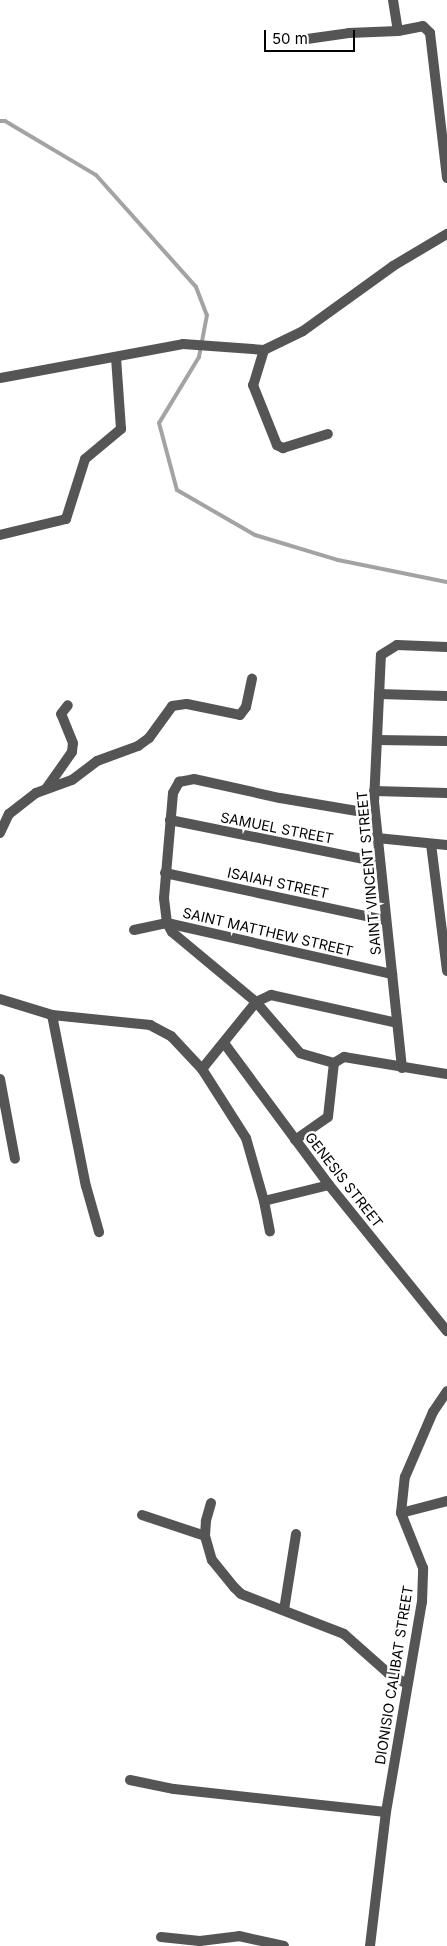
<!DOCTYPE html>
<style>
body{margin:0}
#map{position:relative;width:447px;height:1946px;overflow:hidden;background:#fff;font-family:Inter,sans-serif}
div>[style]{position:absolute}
.stream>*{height:4px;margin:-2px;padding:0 2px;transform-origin:2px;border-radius:2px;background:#a3a3a3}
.minor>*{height:10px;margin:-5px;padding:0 5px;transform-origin:5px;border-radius:5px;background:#555}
.tertiary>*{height:10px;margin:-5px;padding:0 5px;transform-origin:5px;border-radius:5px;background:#555}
span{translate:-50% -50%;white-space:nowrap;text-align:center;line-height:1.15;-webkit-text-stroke:5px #fff;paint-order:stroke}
.street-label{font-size:14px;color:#000}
.scale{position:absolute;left:264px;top:30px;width:91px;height:22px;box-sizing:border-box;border:2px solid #000;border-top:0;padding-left:6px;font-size:15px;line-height:18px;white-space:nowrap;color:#000;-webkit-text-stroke:4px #fff;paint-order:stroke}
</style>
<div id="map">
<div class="stream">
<i style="left:0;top:121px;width:5px"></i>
<i style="left:5px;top:121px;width:106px;rotate:30.7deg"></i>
<i style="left:96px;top:175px;width:150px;rotate:48.2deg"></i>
<i style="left:196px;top:287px;width:30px;rotate:69deg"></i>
<i style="left:207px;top:315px;width:43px;rotate:100.8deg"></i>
<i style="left:199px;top:357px;width:77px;rotate:121.2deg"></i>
<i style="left:159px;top:423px;width:69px;rotate:75deg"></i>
<i style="left:177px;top:490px;width:90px;rotate:30deg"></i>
<i style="left:255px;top:535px;width:87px;rotate:16.8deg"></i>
<i style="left:338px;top:560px;width:111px;rotate:11.4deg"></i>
</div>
<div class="minor">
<i style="left:393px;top:0;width:31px;rotate:81deg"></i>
<i style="left:300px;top:40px;width:49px;rotate:-8.1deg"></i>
<i style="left:349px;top:33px;width:49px;rotate:-2.3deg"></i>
<i style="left:398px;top:31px;width:25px;rotate:-11deg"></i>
<i style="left:423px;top:26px;width:10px;rotate:45deg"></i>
<i style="left:430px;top:33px;width:146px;rotate:83.3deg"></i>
<i style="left:264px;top:350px;width:37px;rotate:107deg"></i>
<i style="left:253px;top:385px;width:65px;rotate:68.2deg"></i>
<i style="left:277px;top:445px;width:7px;rotate:27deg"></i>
<i style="left:283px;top:448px;width:47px;rotate:-17.3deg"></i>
<i style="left:0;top:535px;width:68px;rotate:-13.6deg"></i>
<i style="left:66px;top:519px;width:63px;rotate:-72.4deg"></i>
<i style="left:85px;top:459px;width:47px;rotate:-39.8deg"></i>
<i style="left:121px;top:429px;width:72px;rotate:-94deg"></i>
<i style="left:379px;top:694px;width:68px;rotate:1.7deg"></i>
<i style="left:377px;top:740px;width:70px;rotate:0.8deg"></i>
<i style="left:46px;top:789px;width:45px;rotate:-54.9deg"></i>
<i style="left:72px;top:752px;width:9px;rotate:-84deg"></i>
<i style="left:73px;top:743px;width:31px;rotate:-112deg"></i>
<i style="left:61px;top:714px;width:11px;rotate:-52deg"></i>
<i style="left:374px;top:791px;width:73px;rotate:1.6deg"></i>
<i style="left:170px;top:820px;width:213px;rotate:11.4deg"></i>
<i style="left:0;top:833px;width:21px;rotate:-65deg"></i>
<i style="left:9px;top:814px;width:34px;rotate:-38deg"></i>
<i style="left:36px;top:793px;width:38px;rotate:-20deg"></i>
<i style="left:72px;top:780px;width:31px;rotate:-37deg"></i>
<i style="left:97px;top:761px;width:44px;rotate:-20.1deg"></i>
<i style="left:138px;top:746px;width:14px;rotate:-36deg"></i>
<i style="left:149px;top:738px;width:39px;rotate:-54deg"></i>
<i style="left:172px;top:706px;width:15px;rotate:-8deg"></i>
<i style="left:187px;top:704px;width:54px;rotate:11.7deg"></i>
<i style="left:240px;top:715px;width:10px;rotate:-53deg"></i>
<i style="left:246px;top:707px;width:29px;rotate:-78deg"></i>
<i style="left:377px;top:838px;width:70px;rotate:5.7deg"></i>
<i style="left:431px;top:844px;width:128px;rotate:82.8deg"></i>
<i style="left:165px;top:873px;width:225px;rotate:12.1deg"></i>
<i style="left:134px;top:930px;width:34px;rotate:-12deg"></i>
<i style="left:167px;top:923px;width:231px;rotate:12.8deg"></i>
<i style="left:52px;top:1015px;width:174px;rotate:78.8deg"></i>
<i style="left:86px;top:1186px;width:48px;rotate:74.2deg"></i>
<i style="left:224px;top:1043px;width:177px;rotate:53.5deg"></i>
<i style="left:334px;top:1063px;width:35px;rotate:-164deg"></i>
<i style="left:300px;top:1053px;width:67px;rotate:-130.8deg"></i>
<i style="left:256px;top:1002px;width:109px;rotate:-140.2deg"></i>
<i style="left:172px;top:932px;width:10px;rotate:-119deg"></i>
<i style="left:167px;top:923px;width:25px;rotate:-97deg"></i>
<i style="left:164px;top:898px;width:105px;rotate:-85.1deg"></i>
<i style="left:173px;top:793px;width:13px;rotate:-61deg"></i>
<i style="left:179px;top:782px;width:15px;rotate:-11deg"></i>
<i style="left:194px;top:779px;width:88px;rotate:12.5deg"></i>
<i style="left:280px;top:798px;width:96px;rotate:9.6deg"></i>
<i style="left:334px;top:1063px;width:12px;rotate:-31deg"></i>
<i style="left:344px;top:1057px;width:104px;rotate:9.4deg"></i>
<i style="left:402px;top:1068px;width:267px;rotate:-96deg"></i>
<i style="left:374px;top:802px;width:147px;rotate:-87.3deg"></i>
<i style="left:381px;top:655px;width:19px;rotate:-32deg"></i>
<i style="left:397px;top:645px;width:50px;rotate:2.3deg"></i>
<i style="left:202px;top:1069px;width:86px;rotate:-51.1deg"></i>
<i style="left:256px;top:1002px;width:17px;rotate:-25deg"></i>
<i style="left:271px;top:995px;width:129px;rotate:12.5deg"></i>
<i style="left:0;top:1079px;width:81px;rotate:79.4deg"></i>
<i style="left:295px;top:1140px;width:40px;rotate:-34.9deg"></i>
<i style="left:328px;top:1117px;width:54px;rotate:-83.7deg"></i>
<i style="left:264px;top:1201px;width:31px;rotate:79deg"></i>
<i style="left:211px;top:1503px;width:19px;rotate:106deg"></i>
<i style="left:206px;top:1521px;width:15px;rotate:94deg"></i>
<i style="left:205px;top:1536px;width:25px;rotate:74deg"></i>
<i style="left:212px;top:1560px;width:36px;rotate:51deg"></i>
<i style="left:235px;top:1588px;width:8px;rotate:45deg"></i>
<i style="left:241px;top:1594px;width:110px;rotate:21.2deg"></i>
<i style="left:344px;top:1634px;width:60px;rotate:41.6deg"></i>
<i style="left:389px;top:1674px;width:21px;rotate:29deg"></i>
<i style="left:401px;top:1513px;width:48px;rotate:-14.6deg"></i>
<i style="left:142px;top:1515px;width:66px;rotate:18.4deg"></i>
<i style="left:284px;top:1610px;width:77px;rotate:-81deg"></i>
<i style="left:130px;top:1780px;width:45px;rotate:11.6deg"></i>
<i style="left:174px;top:1789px;width:213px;rotate:6.2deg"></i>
<i style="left:161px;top:1937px;width:39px;rotate:6deg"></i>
<i style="left:200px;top:1941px;width:39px;rotate:-7deg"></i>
<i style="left:239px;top:1936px;width:46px;rotate:12.5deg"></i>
</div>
<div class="tertiary">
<i style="left:0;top:378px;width:186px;rotate:-10.5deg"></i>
<i style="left:183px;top:344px;width:81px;rotate:4.2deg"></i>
<i style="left:264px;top:350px;width:43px;rotate:-26deg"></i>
<i style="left:303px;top:331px;width:111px;rotate:-35.8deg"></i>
<i style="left:393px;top:266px;width:63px;rotate:-30.7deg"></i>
<i style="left:0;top:999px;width:54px;rotate:17.1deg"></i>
<i style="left:52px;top:1015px;width:99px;rotate:5.8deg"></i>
<i style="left:150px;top:1025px;width:24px;rotate:28deg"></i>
<i style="left:171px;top:1036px;width:45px;rotate:46.8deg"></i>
<i style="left:202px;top:1069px;width:82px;rotate:57.5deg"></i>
<i style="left:246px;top:1138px;width:66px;rotate:74.1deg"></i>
<i style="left:264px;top:1201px;width:67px;rotate:-13.8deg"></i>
<i style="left:329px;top:1185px;width:188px;rotate:51.1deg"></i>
<i style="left:370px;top:1946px;width:135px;rotate:-83.2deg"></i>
<i style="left:386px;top:1812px;width:213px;rotate:-80.3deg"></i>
<i style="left:422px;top:1602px;width:34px;rotate:-88deg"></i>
<i style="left:423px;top:1568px;width:59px;rotate:-111.8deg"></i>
<i style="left:401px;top:1513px;width:36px;rotate:-84deg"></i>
<i style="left:405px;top:1477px;width:71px;rotate:-66.7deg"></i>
<i style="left:433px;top:1412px;width:25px;rotate:-56deg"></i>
</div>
<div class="street-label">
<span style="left:277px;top:828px;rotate:11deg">SAMUEL STREET</span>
<span style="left:369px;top:873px;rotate:-95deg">SAINT VINCENT STREET</span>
<span style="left:278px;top:883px;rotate:12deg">ISAIAH STREET</span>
<span style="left:268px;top:932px;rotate:13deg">SAINT MATTHEW STREET</span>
<span style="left:344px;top:1180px;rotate:52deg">GENESIS STREET</span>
<span style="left:394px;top:1675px;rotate:-81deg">DIONISIO CALIBAT STREET</span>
</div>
<div class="scale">50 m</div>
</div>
